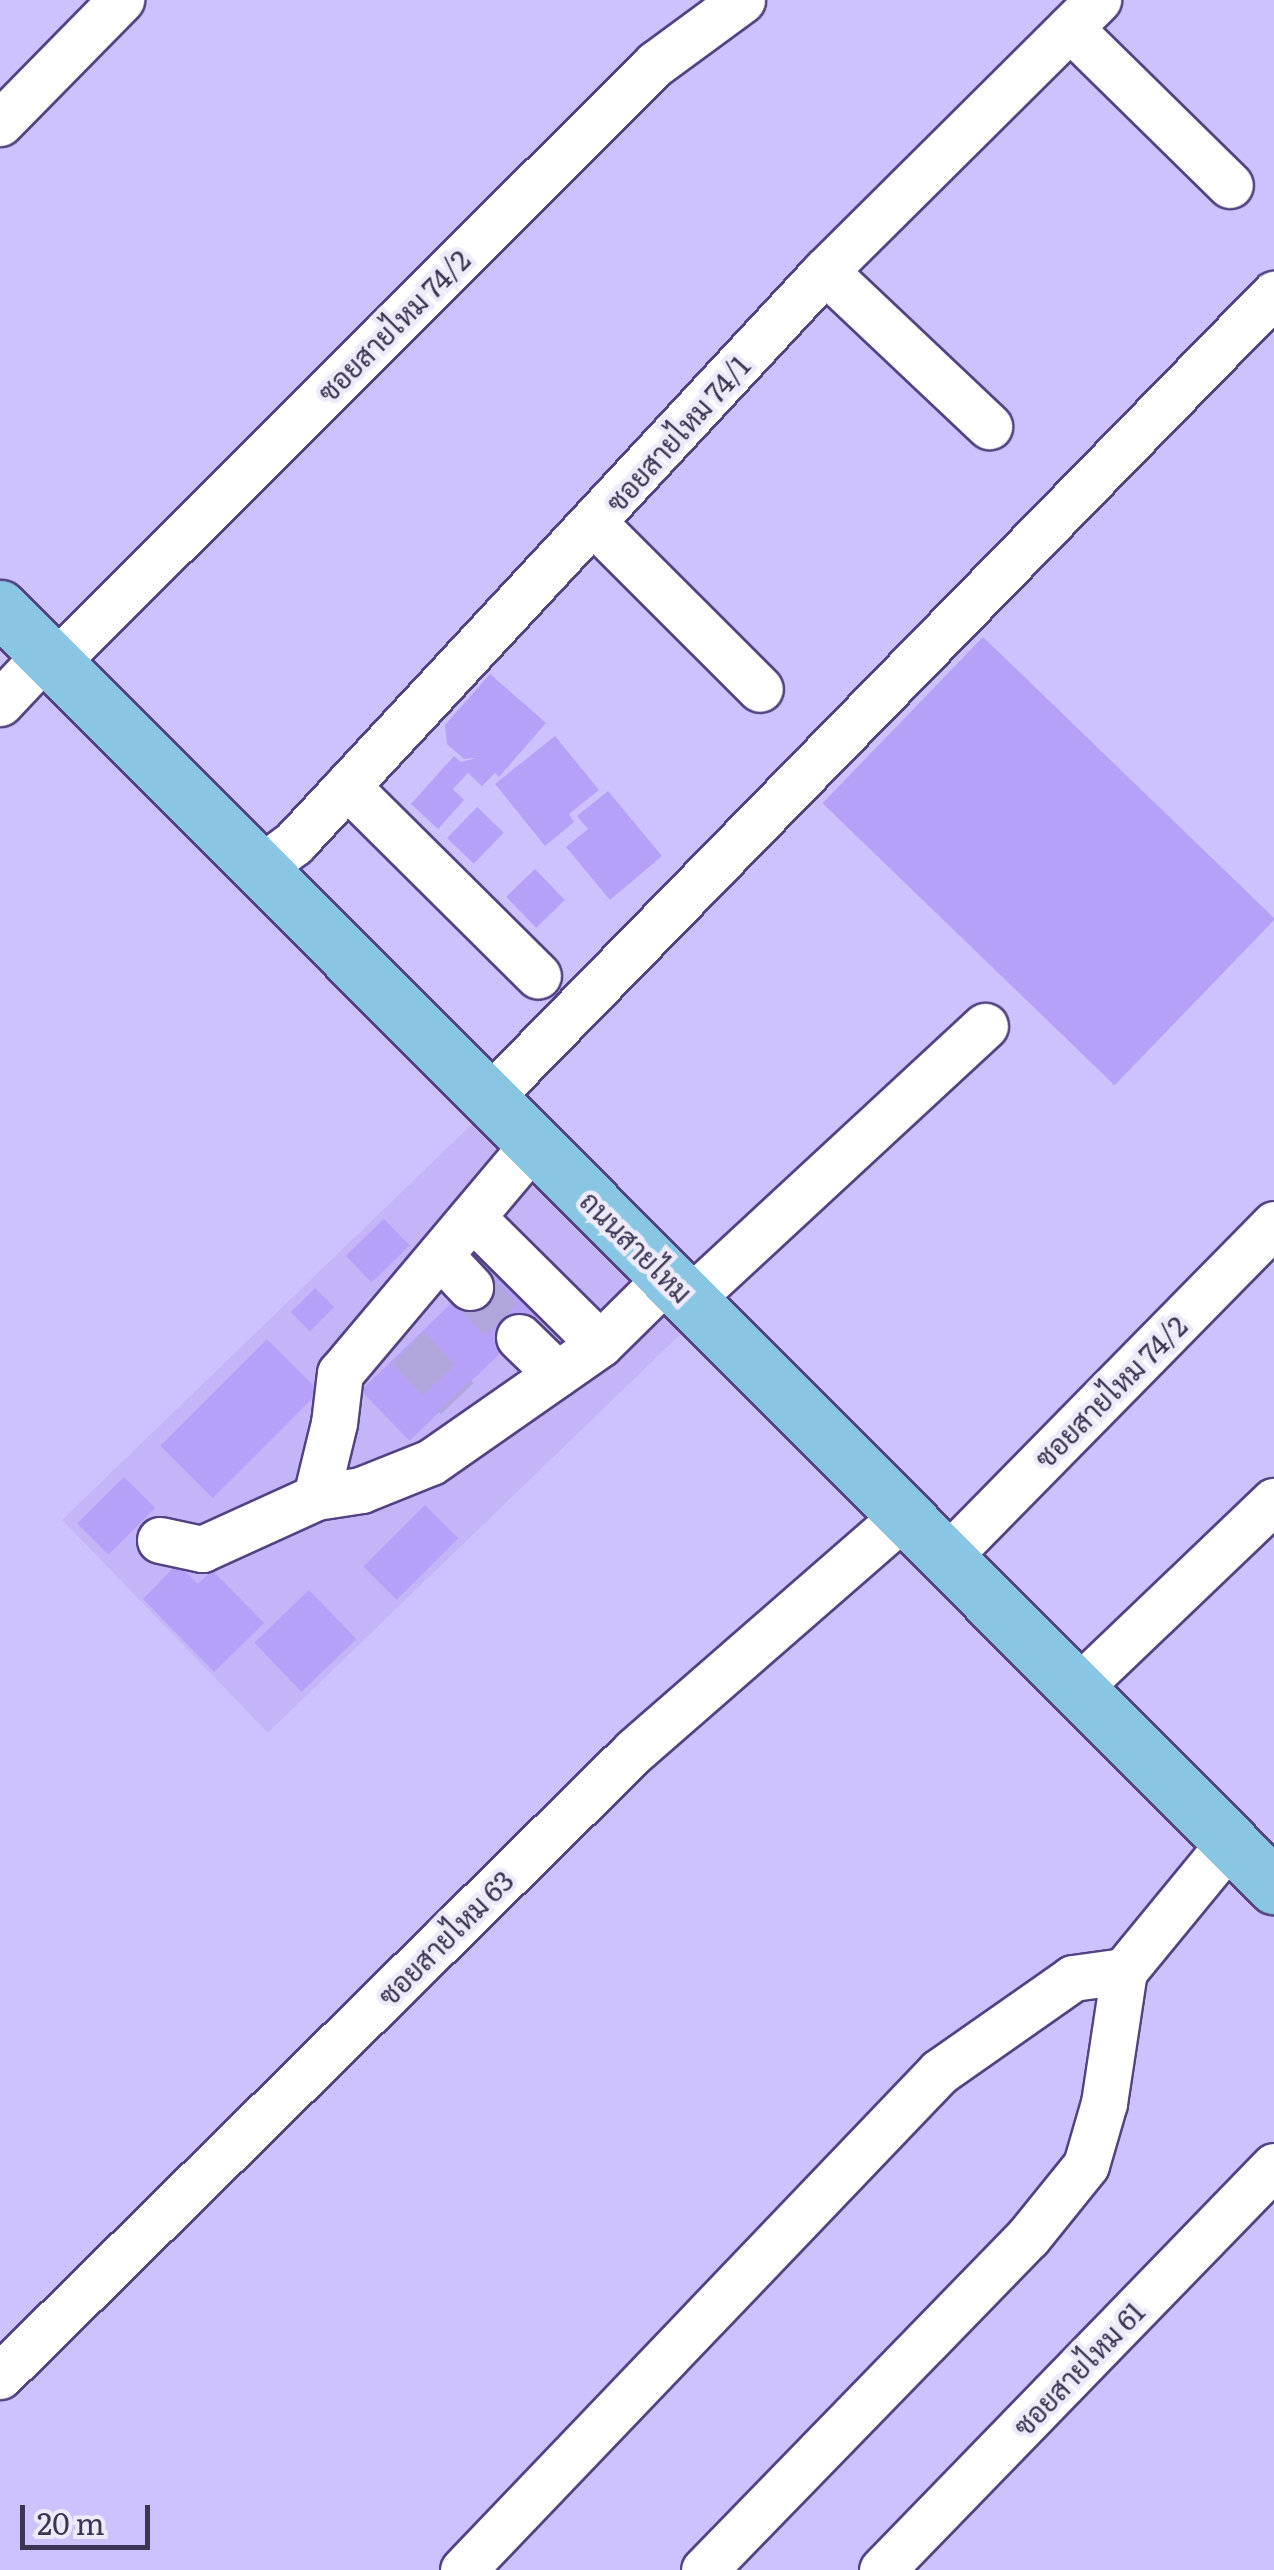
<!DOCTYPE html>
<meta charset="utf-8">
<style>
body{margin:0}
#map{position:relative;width:1274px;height:2570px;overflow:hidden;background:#cec2fe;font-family:Literata,Sarabun,serif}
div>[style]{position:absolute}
.built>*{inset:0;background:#c3b5f7;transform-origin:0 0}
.building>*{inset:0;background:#b5a1f8;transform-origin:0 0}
.minor-tunnel>*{height:45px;margin-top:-22.5px;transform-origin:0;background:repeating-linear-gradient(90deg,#b1a6dc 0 45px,transparent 0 67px)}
.roads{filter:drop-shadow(2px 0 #544383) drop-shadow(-2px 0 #544383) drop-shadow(0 2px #544383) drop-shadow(0 -2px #544383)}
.minor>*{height:45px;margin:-22.5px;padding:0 22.5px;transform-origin:22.5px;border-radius:22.5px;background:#fff}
.major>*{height:55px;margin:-27.5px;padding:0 27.5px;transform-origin:27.5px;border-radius:27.5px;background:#89c6e3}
span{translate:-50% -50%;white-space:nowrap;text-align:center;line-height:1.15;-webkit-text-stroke:9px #edeaf9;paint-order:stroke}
.street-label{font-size:28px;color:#3c3554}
.scale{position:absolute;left:20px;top:2505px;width:130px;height:45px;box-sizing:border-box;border:5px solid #3c3554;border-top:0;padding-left:12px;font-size:30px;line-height:35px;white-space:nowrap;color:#3c3554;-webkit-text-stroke:8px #edeaf9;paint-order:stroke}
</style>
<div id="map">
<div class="built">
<i style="left:501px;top:1096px;width:296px;height:610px;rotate:46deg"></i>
</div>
<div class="building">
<i style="left:983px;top:637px;width:406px;height:231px;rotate:44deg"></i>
<i style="clip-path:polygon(490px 674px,546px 723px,499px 777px,495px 773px,482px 786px,468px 773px,453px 789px,464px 800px,438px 829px,411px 804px,454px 756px,461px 762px,477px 758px,464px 759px,447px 744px,445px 725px)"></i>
<i style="clip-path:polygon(555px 736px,599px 790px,569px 814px,574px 822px,545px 846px,495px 784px)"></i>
<i style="clip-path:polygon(608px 791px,662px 856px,610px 900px,566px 847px,588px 829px,577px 816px)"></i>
<i style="left:477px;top:807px;width:37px;height:43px;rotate:44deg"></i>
<i style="left:535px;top:869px;width:43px;height:40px;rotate:46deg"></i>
<i style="left:384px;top:1219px;width:37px;height:53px;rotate:46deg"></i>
<i style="left:494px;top:1262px;width:70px;height:185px;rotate:46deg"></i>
<i style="left:315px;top:1288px;width:27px;height:34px;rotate:45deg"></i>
<i style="left:267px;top:1339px;width:74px;height:151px;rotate:45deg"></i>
<i style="left:124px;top:1477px;width:44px;height:66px;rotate:45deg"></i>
<i style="left:425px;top:1505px;width:47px;height:87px;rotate:45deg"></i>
<i style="clip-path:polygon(177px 1564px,198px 1584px,212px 1570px,264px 1623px,214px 1672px,143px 1599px)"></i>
<i style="left:309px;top:1590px;width:68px;height:76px;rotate:46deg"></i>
</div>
<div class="minor-tunnel">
<i style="left:470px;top:1287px;width:70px;rotate:45.6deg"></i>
<i style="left:408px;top:1347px;width:71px;rotate:46.1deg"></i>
</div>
<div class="roads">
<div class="minor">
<i style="left:1070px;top:28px;width:224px;rotate:44.5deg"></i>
<i style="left:0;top:123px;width:173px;rotate:-45.5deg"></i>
<i style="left:825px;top:271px;width:226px;rotate:43.4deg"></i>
<i style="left:595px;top:524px;width:233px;rotate:45deg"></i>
<i style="left:55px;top:663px;width:848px;rotate:-44.95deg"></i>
<i style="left:655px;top:64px;width:108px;rotate:-36.3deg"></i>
<i style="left:0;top:703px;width:67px;rotate:-46.8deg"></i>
<i style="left:347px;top:786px;width:269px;rotate:44.8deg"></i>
<i style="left:259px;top:869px;width:44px;rotate:-36.6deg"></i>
<i style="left:294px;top:843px;width:780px;rotate:-47.13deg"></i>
<i style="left:825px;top:271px;width:385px;rotate:-44.8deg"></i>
<i style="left:489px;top:1098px;width:1124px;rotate:-45.69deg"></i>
<i style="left:534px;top:1143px;width:301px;rotate:130.1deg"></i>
<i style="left:340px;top:1373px;width:50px;rotate:96.8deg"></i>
<i style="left:334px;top:1423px;width:76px;rotate:103.7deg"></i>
<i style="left:316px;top:1497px;width:46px;rotate:-8.8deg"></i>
<i style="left:361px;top:1490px;width:75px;rotate:-21.8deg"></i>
<i style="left:431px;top:1462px;width:206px;rotate:-34.9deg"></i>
<i style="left:600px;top:1344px;width:95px;rotate:-44.6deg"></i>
<i style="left:472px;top:1217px;width:180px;rotate:44.8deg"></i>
<i style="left:440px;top:1255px;width:44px;rotate:46.8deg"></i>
<i style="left:690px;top:1299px;width:402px;rotate:-42.8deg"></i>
<i style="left:519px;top:1337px;width:53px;rotate:44.2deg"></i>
<i style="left:160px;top:1540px;width:43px;rotate:12.1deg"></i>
<i style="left:202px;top:1549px;width:125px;rotate:-24.5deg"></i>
<i style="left:947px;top:1557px;width:467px;rotate:-45.5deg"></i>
<i style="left:1078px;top:1688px;width:271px;rotate:-43.7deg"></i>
<i style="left:0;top:2376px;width:890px;rotate:-44.59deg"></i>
<i style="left:634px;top:1751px;width:359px;rotate:-41.1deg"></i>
<i style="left:463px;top:2570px;width:689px;rotate:-46.29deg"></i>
<i style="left:939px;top:2072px;width:164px;rotate:-35deg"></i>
<i style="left:1073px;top:1978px;width:51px;rotate:-7.8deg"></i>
<i style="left:1124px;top:1971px;width:167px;rotate:-50.6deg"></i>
<i style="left:704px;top:2570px;width:465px;rotate:-45.8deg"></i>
<i style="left:1028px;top:2237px;width:92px;rotate:-51.1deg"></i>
<i style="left:1086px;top:2165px;width:65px;rotate:-73.8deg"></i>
<i style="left:1104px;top:2103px;width:134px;rotate:-81.4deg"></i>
<i style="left:882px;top:2570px;width:563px;rotate:-45.86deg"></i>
</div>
<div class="major">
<i style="left:0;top:608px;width:1805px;rotate:45.09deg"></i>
</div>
</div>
<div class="street-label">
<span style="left:393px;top:325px;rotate:-45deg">ซอยสายไหม 74/2</span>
<span style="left:677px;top:433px;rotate:-48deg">ซอยสายไหม 74/1</span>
<span style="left:637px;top:1246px;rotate:45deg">ถนนสายไหม</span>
<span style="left:1110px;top:1391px;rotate:-45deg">ซอยสายไหม 74/2</span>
<span style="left:445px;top:1937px;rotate:-45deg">ซอยสายไหม 63</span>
<span style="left:1078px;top:2368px;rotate:-46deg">ซอยสายไหม 61</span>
</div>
<div class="scale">20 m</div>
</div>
